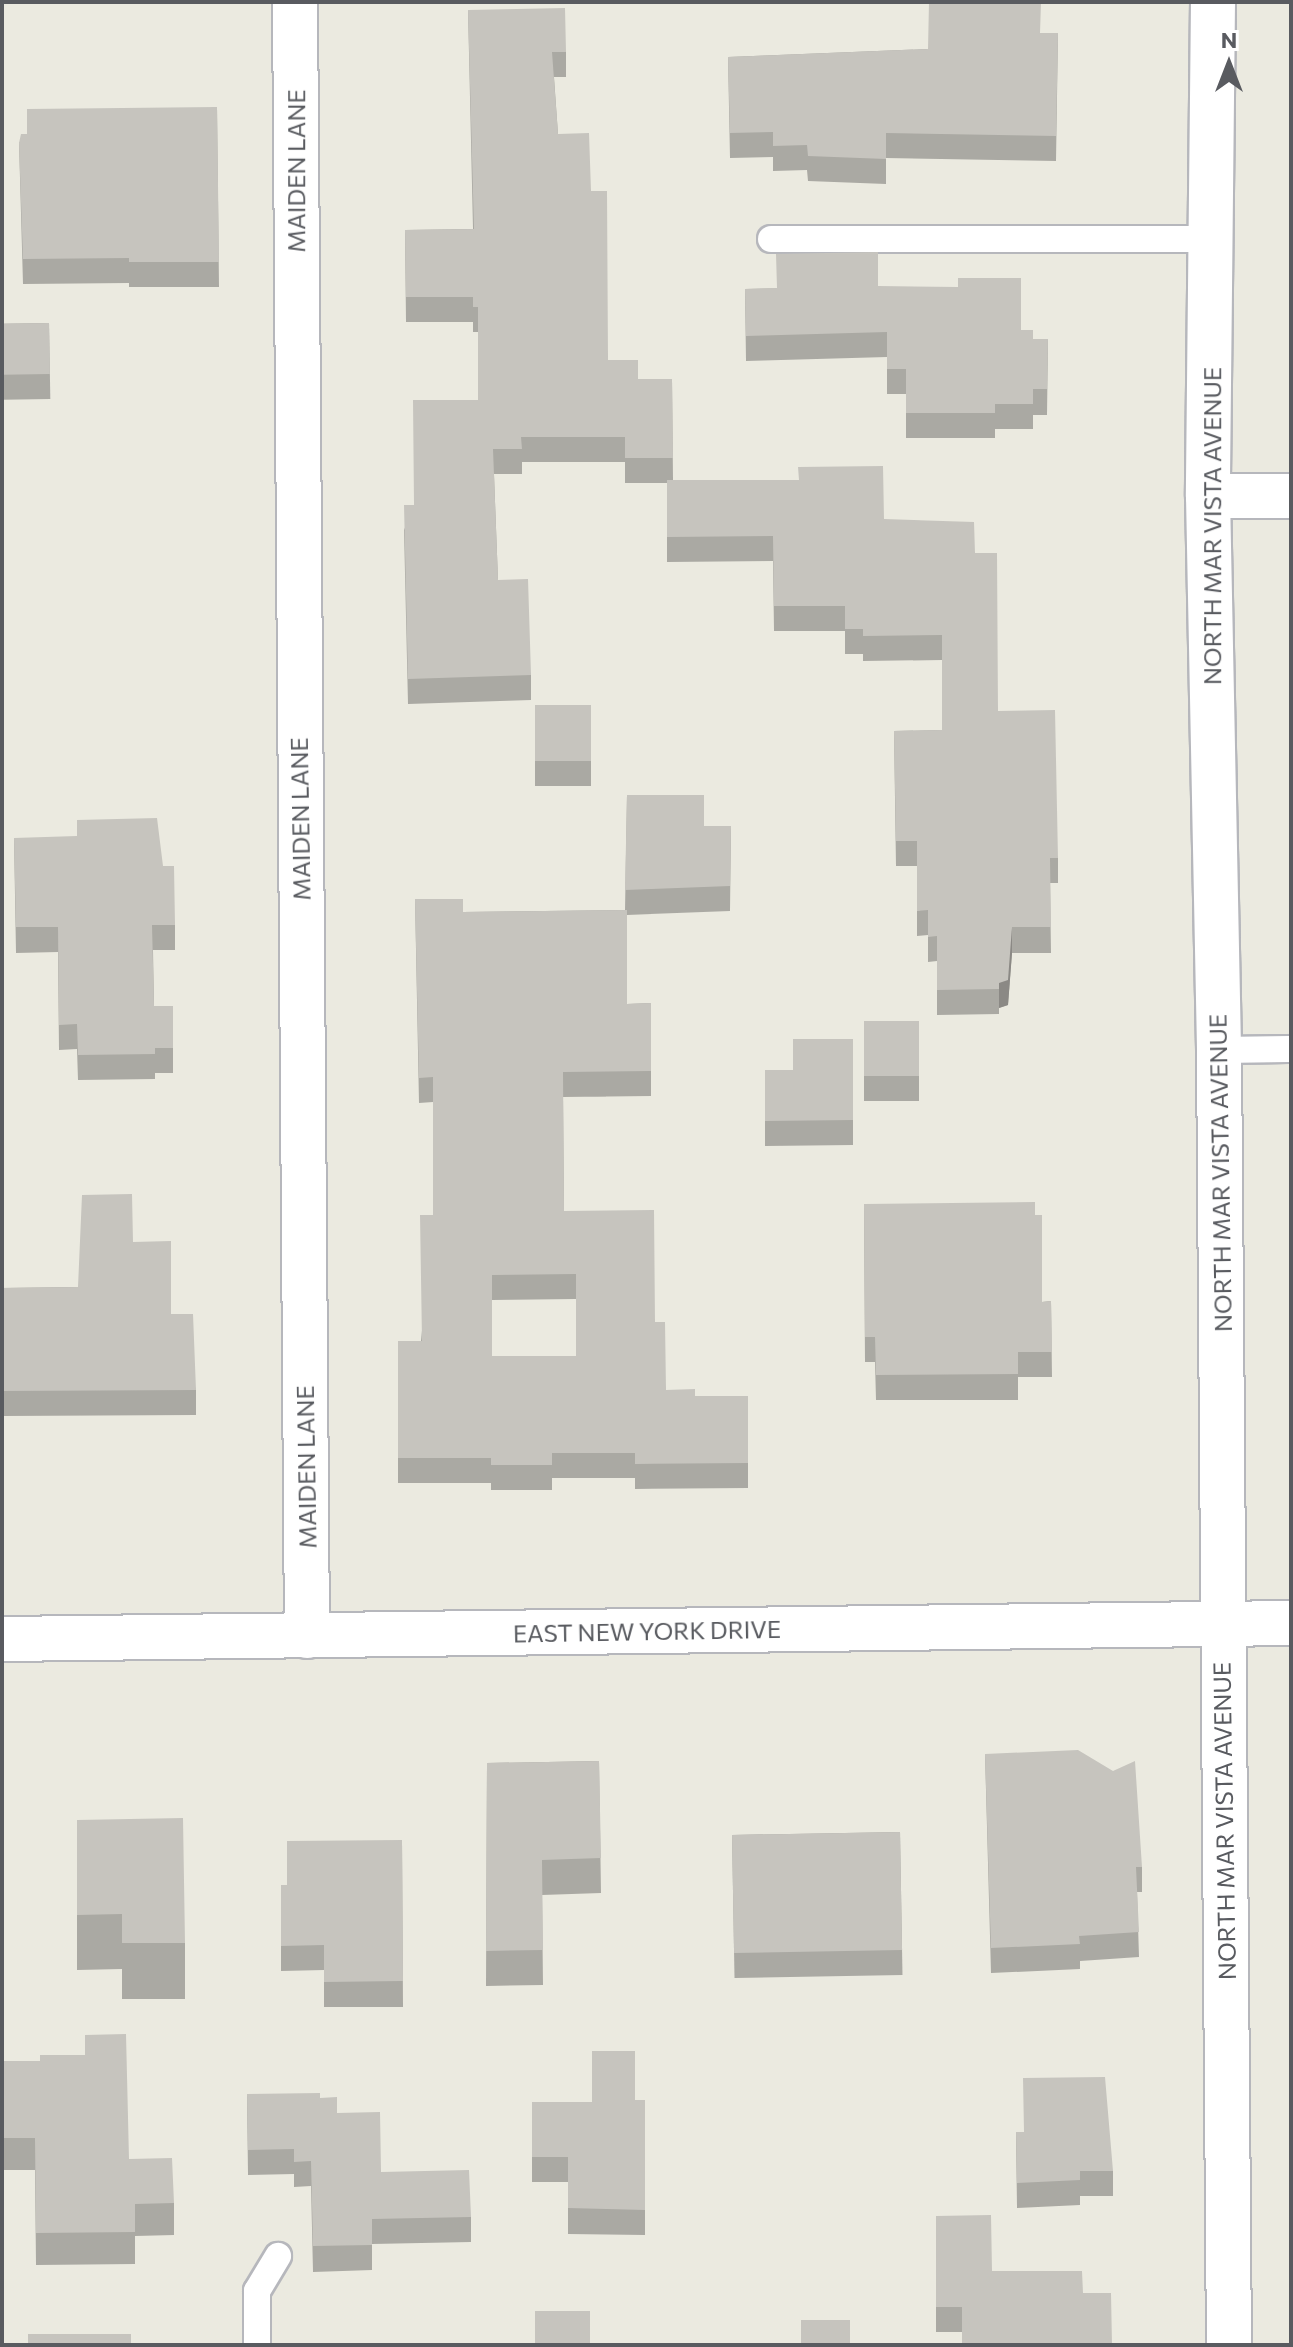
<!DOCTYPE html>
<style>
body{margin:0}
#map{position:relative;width:1293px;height:2347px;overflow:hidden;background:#ebeae0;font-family:Commissioner,sans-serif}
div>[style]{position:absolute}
.roads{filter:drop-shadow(2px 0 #b6b7bc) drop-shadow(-2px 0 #b6b7bc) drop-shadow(0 2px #b6b7bc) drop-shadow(0 -2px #b6b7bc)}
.service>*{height:26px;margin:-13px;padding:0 13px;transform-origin:13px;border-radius:13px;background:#fff}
.minor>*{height:44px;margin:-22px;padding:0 22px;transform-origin:22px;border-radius:22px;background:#fff}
.tertiary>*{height:44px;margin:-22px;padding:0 22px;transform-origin:22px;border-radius:22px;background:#fff}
.wall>*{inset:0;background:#aaa9a3;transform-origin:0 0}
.shaded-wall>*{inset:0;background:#8b8985}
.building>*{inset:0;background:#c6c4be;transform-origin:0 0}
span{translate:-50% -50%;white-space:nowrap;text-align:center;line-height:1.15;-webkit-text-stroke:6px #fff;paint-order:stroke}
.street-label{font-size:24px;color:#595b60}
.frame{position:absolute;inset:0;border:4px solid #595b60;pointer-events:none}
.north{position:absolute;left:1189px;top:24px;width:80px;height:80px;-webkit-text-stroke:6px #fff;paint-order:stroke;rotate:0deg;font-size:22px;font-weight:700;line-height:32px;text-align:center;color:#595b60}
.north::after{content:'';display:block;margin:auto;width:28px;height:36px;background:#595b60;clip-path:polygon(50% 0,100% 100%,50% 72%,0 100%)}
</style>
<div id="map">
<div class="roads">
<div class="service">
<i style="left:771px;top:239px;width:444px"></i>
<i style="left:1219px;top:1050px;width:72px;rotate:-0.8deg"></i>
<i style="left:257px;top:2345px;width:54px;rotate:-90deg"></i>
<i style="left:257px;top:2291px;width:41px;rotate:-59deg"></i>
</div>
<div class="minor">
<i style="left:295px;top:2px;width:1634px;rotate:89.58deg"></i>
<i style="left:1213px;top:2px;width:494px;rotate:90.6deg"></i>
<i style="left:1208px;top:496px;width:554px;rotate:88.86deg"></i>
<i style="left:1219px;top:1050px;width:1295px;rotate:89.56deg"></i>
<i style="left:1208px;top:496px;width:83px"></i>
</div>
<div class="tertiary">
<i style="left:2px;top:1639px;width:1289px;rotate:-0.71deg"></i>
</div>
</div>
<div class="wall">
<i style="clip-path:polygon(468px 10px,566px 52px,566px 77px,554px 77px,558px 134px,591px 191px,608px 360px,638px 379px,672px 379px,673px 480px,884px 519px,975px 553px,998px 711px,1058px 858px,1058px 883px,1050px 883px,1051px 953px,1012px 953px,1008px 1005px,999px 1008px,999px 1014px,937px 1015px,937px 961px,928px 962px,928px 935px,917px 936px,917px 866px,896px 866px,894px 731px,942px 730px,942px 660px,863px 661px,863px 654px,845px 654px,845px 631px,774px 631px,773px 561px,667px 562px,667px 483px,625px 483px,625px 462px,522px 462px,522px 474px,494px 474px,498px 580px,531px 675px,531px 700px,408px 704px,404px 530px,414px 505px,478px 400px,478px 332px,473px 332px,473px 322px,406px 322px,405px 230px,473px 229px)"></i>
<i style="clip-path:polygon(1040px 33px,1058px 33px,1056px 161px,886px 158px,886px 184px,808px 181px,807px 170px,773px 171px,773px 157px,730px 158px,728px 57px,928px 49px)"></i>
<i style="clip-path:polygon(217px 107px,219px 287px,129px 287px,129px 283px,23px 284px,19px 143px,27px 134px)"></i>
<i style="clip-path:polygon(878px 286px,1021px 330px,1033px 339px,1048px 339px,1047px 415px,1033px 415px,1033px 429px,995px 429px,995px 438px,906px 438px,906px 394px,887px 394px,887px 357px,746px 361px,745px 289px)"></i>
<i style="left:49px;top:323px;width:76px;height:47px;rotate:89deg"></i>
<i style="left:535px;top:705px;width:56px;height:81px"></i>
<i style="clip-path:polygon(evenodd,627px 795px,704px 826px,731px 826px,730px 911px,627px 915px,627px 1004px,651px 1003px,651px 1096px,563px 1097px,564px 1211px,655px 1322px,666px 1390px,695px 1396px,748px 1396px,748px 1488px,635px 1489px,635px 1478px,552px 1478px,552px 1490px,491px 1490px,491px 1483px,398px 1483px,398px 1341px,421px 1341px,433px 1215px,433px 1102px,419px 1103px,415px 899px,463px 912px,625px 910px,627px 795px,576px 1299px,576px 1356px,492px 1356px,492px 1300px,576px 1299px)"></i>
<i style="clip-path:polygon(14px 838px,163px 866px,175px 925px,175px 950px,153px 950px,154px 1006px,173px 1006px,173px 1073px,155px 1073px,155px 1079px,78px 1080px,77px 1049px,59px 1050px,58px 952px,16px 953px)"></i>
<i style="left:919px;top:1021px;width:80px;height:55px;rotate:90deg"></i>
<i style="clip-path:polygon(853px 1039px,853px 1145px,765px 1146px,765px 1070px,793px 1070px)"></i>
<i style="clip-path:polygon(864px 1204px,1035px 1215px,1042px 1302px,1051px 1301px,1052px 1377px,1018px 1377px,1018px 1400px,876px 1400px,875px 1362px,865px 1362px)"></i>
<i style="clip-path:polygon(133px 1242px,171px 1314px,196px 1390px,196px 1415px,2px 1416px,2px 1288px,78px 1287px)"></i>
<i style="clip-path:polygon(985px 1754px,1142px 1867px,1142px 1892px,1137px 1892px,1139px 1957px,1080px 1961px,1080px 1969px,991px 1973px)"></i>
<i style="clip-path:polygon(599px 1761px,601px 1893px,542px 1895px,543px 1985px,486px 1986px,487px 1763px)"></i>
<i style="clip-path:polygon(77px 1820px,185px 1943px,185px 1999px,122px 1999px,122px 1969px,77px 1970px)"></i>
<i style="left:900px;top:1832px;width:143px;height:168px;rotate:89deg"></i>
<i style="clip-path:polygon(402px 1840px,403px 2007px,324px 2007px,324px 1970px,281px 1971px,281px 1885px,287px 1885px)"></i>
<i style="clip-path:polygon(2px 2061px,129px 2159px,174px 2203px,174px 2235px,135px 2236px,135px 2264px,36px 2265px,35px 2170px,2px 2170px)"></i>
<i style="clip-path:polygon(247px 2094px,320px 2098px,337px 2113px,381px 2172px,471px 2217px,471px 2242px,372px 2244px,372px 2270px,313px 2272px,311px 2186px,294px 2187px,294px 2174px,248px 2175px)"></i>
<i style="clip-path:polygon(635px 2100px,645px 2100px,645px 2235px,568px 2234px,568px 2182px,532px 2182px,532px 2102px,592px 2102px)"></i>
<i style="clip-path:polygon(1016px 2132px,1113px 2171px,1113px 2196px,1080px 2196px,1080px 2205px,1017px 2208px)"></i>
<i style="clip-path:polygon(936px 2216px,992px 2271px,1083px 2293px,962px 2332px,936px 2332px)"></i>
</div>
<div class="shaded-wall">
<i style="clip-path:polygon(1012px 927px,1012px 953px,1008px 1005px,999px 1008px,999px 983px)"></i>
</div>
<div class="building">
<i style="clip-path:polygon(929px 2px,1041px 2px,1040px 33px,1058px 33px,1056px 136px,886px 133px,886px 159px,808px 156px,807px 145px,773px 146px,773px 132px,730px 133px,728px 57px,928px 49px)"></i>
<i style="clip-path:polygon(565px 8px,566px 52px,552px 52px,558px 134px,589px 133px,591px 191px,607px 191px,608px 360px,638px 360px,638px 379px,672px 379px,673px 458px,625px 458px,625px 437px,521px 437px,522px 449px,493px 449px,498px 580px,528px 579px,531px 675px,408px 679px,404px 505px,414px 505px,413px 400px,478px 400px,478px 307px,473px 307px,473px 297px,406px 297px,405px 230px,474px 229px,468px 10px)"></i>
<i style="clip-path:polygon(217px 107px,219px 262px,129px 262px,129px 258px,23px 259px,19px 143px,21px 134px,27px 134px,27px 109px)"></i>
<i style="clip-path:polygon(878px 252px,878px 286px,958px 287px,958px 278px,1021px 278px,1021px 330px,1033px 330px,1033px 339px,1048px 339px,1047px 389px,1033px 389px,1033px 404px,995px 404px,995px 413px,906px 413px,906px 369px,887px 369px,887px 332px,746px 336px,745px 289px,777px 288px,776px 254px)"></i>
<i style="left:49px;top:323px;width:51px;height:47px;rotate:89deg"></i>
<i style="clip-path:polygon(883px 466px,884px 519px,974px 522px,975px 553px,997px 553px,998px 711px,1055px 710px,1058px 858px,1050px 858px,1051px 927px,1012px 927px,1008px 980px,999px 983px,999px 989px,937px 990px,937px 936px,928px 937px,928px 910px,917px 911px,917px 841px,896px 841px,894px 731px,942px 730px,942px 635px,863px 636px,863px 629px,845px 629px,845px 606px,774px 606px,773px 536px,667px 537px,667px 480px,799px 480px,798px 467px)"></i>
<i style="left:535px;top:705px;width:56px;height:56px"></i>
<i style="clip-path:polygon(627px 795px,704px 795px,704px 826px,731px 826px,730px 886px,625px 890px)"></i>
<i style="clip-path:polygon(157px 818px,163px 866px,174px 866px,175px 925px,152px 925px,154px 1006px,173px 1006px,173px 1048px,155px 1048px,155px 1054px,78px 1055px,77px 1024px,59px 1025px,58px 927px,16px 927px,14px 838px,77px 836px,77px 820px)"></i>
<i style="clip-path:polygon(evenodd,415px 899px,463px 899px,463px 912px,627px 910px,627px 1004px,651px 1003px,651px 1071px,563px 1072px,564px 1211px,654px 1210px,655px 1322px,665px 1322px,666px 1390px,695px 1389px,695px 1396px,748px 1396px,748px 1463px,635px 1464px,635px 1453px,552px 1453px,552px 1465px,491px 1465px,491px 1458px,398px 1458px,398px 1341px,422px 1341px,420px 1215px,433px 1215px,433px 1077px,419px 1078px,415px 899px,576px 1274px,576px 1356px,492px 1356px,492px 1275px,576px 1274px)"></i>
<i style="left:919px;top:1021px;width:55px;height:55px;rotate:90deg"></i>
<i style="clip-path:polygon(793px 1039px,853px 1039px,853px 1120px,765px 1121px,765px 1070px,793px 1070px)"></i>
<i style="clip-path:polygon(132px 1194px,133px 1242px,171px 1241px,171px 1314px,193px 1314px,196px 1390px,2px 1391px,2px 1288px,78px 1287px,82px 1195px)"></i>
<i style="clip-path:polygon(1035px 1202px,1035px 1215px,1042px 1215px,1042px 1302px,1051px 1301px,1052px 1352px,1018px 1352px,1018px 1374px,876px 1375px,875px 1337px,865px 1337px,864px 1204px)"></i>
<i style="clip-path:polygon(1078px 1750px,1113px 1771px,1135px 1761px,1142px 1867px,1136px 1867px,1139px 1932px,1079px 1936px,1080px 1944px,991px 1948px,985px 1754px)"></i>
<i style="clip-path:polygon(599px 1761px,601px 1858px,542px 1860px,543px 1950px,486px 1951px,487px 1763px)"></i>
<i style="clip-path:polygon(183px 1818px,185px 1943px,122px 1943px,122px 1914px,77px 1915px,77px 1820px)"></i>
<i style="left:900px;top:1832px;width:118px;height:168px;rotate:89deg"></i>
<i style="clip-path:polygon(402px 1840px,403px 1981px,324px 1982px,324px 1945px,281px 1946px,281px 1885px,287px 1885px,287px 1841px)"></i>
<i style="clip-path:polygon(126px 2034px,129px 2159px,172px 2158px,174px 2203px,135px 2204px,135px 2232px,36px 2233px,35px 2138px,2px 2138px,2px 2061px,40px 2061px,40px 2055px,85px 2055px,85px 2035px)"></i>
<i style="clip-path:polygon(592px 2051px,635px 2051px,635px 2100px,645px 2100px,645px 2210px,568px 2208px,568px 2157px,532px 2157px,532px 2102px,592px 2102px)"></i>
<i style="clip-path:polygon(1105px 2077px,1113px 2171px,1080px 2171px,1080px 2180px,1017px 2183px,1016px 2132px,1024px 2132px,1023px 2078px)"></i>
<i style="clip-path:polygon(320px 2093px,320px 2098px,337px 2097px,337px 2113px,380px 2112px,381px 2172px,469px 2170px,471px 2217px,372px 2219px,372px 2245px,313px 2246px,311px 2161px,294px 2162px,294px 2149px,248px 2150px,247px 2094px)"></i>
<i style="clip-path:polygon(991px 2215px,992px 2271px,1082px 2271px,1083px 2293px,1111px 2293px,1112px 2345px,962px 2345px,962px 2307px,936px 2307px,936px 2216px)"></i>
<i style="left:590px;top:2311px;width:34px;height:55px;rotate:90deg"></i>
<i style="left:850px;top:2320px;width:25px;height:49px;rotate:90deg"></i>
<i style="left:131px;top:2334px;width:11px;height:103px;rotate:90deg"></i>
</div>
<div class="street-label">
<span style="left:296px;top:171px;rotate:-90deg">MAIDEN LANE</span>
<span style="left:1212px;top:526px;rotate:-90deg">NORTH MAR VISTA AVENUE</span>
<span style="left:300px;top:819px;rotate:-91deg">MAIDEN LANE</span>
<span style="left:1220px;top:1173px;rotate:-91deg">NORTH MAR VISTA AVENUE</span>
<span style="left:306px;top:1467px;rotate:-91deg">MAIDEN LANE</span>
<span style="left:647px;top:1631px;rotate:-1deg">EAST NEW YORK DRIVE</span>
<span style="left:1224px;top:1821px;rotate:-91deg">NORTH MAR VISTA AVENUE</span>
</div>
<div class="frame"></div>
<div class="north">N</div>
</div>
